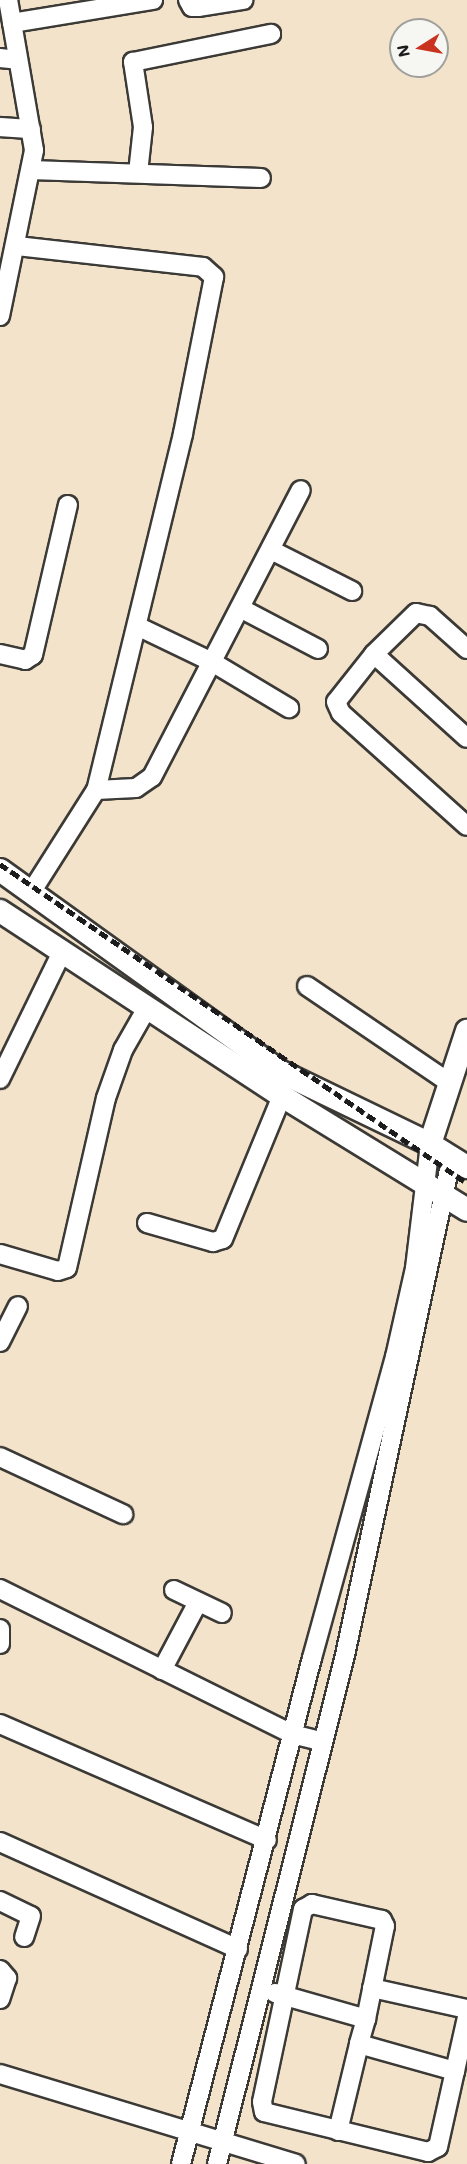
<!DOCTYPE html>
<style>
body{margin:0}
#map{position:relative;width:467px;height:2164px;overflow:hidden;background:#f2e3ca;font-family:Mali,sans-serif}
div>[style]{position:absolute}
.roads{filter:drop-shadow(2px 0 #3c3a36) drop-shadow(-2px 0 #3c3a36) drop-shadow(0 2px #3c3a36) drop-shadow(0 -2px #3c3a36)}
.minor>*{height:18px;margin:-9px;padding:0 9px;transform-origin:9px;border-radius:9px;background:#fff}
.tertiary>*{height:22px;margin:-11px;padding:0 11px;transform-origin:11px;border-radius:11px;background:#fff}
.rail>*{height:4.5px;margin-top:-2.25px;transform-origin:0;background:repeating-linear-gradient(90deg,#1c1c1c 0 9px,transparent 0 13.5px)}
span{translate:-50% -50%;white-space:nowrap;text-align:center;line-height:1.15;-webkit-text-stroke:4.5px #f6f6f2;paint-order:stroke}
.north{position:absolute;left:389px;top:18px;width:60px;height:60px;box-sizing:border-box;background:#f6f6f2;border:2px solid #9f9f9c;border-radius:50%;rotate:259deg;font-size:16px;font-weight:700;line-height:24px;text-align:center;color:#1c1c1c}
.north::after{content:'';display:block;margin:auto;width:21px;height:27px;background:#c8321e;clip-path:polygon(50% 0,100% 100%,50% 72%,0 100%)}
</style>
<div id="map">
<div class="roads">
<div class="minor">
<i style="left:188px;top:0;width:8px;rotate:60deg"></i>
<i style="left:192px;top:7px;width:6px"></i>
<i style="left:198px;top:7px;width:46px;rotate:-8.8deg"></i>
<i style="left:12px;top:23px;width:143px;rotate:-9.3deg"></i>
<i style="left:0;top:58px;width:18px;rotate:6deg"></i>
<i style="left:0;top:127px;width:31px;rotate:4deg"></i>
<i style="left:31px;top:170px;width:230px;rotate:2deg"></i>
<i style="left:138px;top:173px;width:46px;rotate:-83.8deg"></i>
<i style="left:143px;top:127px;width:66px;rotate:-98.7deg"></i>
<i style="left:133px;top:62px;width:141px;rotate:-11.5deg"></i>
<i style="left:17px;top:246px;width:187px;rotate:6.4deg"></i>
<i style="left:203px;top:267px;width:15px;rotate:42deg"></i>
<i style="left:214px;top:277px;width:160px;rotate:101.2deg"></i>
<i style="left:183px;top:434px;width:366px;rotate:103.7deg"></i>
<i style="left:96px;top:790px;width:120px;rotate:122.4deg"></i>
<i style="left:0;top:316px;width:169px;rotate:-78.4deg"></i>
<i style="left:34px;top:150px;width:152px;rotate:-99.8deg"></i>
<i style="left:271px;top:550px;width:91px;rotate:26.8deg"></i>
<i style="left:240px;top:608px;width:88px;rotate:27.7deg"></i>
<i style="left:137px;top:626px;width:83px;rotate:25.6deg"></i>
<i style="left:212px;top:662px;width:90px;rotate:30.9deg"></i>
<i style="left:467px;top:649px;width:50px;rotate:-138.3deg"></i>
<i style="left:430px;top:616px;width:14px;rotate:-168deg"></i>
<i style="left:416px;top:613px;width:59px;rotate:135.7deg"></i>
<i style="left:374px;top:654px;width:61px;rotate:128.4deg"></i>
<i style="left:336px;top:702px;width:12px;rotate:66deg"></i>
<i style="left:341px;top:713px;width:169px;rotate:41.9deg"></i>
<i style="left:0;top:654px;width:26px;rotate:13deg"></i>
<i style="left:25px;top:660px;width:9px;rotate:-32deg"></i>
<i style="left:33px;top:655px;width:154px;rotate:-76.9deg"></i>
<i style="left:374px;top:654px;width:125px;rotate:42.1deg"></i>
<i style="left:96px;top:790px;width:40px;rotate:-2.9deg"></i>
<i style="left:136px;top:788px;width:19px;rotate:-35deg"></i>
<i style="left:152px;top:777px;width:323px;rotate:-62.6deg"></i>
<i style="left:307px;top:986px;width:171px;rotate:34.2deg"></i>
<i style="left:0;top:1079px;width:141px;rotate:-64deg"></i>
<i style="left:147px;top:1223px;width:69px;rotate:16.1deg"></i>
<i style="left:213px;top:1242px;width:10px;rotate:-17deg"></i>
<i style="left:223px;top:1239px;width:155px;rotate:-67.6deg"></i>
<i style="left:0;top:1254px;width:60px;rotate:16.3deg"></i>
<i style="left:58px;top:1271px;width:9px;rotate:-18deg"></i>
<i style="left:67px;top:1268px;width:174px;rotate:-77.1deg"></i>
<i style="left:106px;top:1098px;width:51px;rotate:-70.5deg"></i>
<i style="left:123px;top:1050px;width:48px;rotate:-60.3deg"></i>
<i style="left:0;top:1342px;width:40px;rotate:-63.4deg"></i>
<i style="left:0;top:1457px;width:136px;rotate:24.9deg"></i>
<i style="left:0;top:1589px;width:326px;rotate:26.4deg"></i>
<i style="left:292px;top:1734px;width:29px;rotate:14deg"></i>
<i style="left:174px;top:1590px;width:53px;rotate:25.6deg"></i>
<i style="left:0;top:1629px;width:15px;rotate:90deg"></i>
<i style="left:162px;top:1670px;width:77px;rotate:-62.1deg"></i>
<i style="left:0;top:1724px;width:291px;rotate:23.5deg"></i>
<i style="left:0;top:1842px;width:261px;rotate:24.2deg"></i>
<i style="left:0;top:1901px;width:34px;rotate:26deg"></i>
<i style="left:31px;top:1916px;width:22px;rotate:108deg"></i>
<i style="left:0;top:1970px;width:11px;rotate:49deg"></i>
<i style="left:7px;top:1978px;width:22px;rotate:108deg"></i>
<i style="left:372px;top:1988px;width:97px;rotate:12.5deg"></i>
<i style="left:275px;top:1993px;width:95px;rotate:15.9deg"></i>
<i style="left:366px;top:2019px;width:26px;rotate:106deg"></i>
<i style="left:359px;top:2044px;width:100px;rotate:15.7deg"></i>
<i style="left:366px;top:2019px;width:95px;rotate:-78.5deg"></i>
<i style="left:385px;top:1926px;width:7px;rotate:-117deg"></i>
<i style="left:382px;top:1920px;width:72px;rotate:-167.1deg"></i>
<i style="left:312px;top:1904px;width:10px;rotate:151deg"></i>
<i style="left:303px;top:1909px;width:197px;rotate:102deg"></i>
<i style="left:262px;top:2102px;width:10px;rotate:79deg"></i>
<i style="left:264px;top:2112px;width:169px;rotate:13.7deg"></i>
<i style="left:428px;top:2152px;width:11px;rotate:-27deg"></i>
<i style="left:438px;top:2147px;width:133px;rotate:-77.4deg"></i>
<i style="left:0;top:2074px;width:309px;rotate:16.9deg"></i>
<i style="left:338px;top:2131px;width:89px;rotate:-76.4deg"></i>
<i style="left:181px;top:2164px;width:523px;rotate:-75.49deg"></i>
<i style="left:312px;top:1658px;width:312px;rotate:-74.6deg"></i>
<i style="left:395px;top:1357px;width:91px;rotate:-77.3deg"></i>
<i style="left:415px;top:1268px;width:125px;rotate:-83.1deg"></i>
<i style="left:217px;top:2164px;width:525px;rotate:-75.88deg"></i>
<i style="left:345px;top:1655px;width:510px;rotate:-77.9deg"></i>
</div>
<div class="tertiary">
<i style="left:0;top:870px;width:348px;rotate:35.7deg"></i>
<i style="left:283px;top:1073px;width:163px;rotate:25.8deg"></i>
<i style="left:430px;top:1144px;width:44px;rotate:31.9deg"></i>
<i style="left:0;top:911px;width:337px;rotate:33.3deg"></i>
<i style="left:282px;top:1096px;width:217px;rotate:31.6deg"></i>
<i style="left:430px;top:1144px;width:119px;rotate:-71.9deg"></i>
</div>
</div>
<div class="rail">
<i style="left:0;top:864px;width:566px;rotate:34.34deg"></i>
</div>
<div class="north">N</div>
</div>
